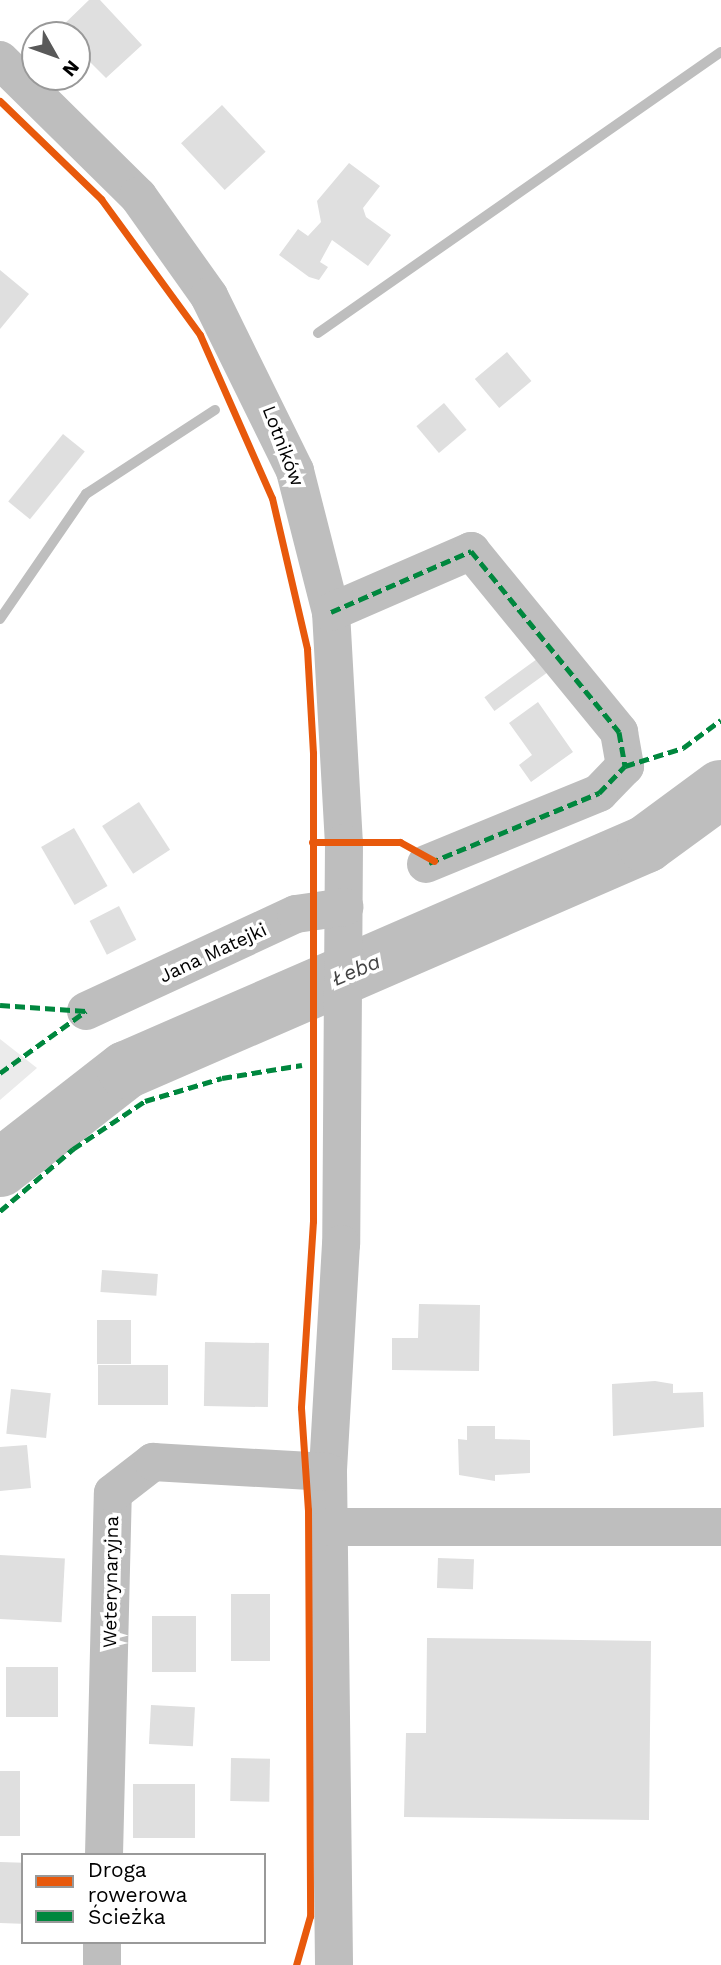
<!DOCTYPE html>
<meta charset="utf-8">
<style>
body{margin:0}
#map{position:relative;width:721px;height:1965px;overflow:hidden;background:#fff;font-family:"Work Sans",sans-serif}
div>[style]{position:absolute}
.green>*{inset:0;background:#ebebeb}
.stream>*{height:10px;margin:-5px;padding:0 5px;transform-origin:5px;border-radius:5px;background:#bebebe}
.river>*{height:58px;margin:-29px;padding:0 29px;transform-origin:29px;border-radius:29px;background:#bebebe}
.building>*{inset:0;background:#dfdfdf;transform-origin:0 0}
.minor>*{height:38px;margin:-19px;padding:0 19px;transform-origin:19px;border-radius:19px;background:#bebebe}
.quiet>*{height:5px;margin-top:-2.5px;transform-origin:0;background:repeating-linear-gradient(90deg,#00873e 0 10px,transparent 0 15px)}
.cycleway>*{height:7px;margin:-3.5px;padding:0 3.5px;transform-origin:3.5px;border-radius:3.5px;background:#e8590c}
span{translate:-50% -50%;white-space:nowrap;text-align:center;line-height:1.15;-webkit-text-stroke:7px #fff;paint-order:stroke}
.street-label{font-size:19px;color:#000}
.water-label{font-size:21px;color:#434343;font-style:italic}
.legend{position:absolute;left:21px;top:1853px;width:245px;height:91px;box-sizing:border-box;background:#fff;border:2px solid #999;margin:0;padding:9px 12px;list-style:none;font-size:21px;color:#000}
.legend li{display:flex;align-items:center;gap:14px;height:35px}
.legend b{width:35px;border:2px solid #999}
.north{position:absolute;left:21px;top:21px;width:70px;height:70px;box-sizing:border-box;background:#fff;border:2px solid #999;border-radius:50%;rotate:130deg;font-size:19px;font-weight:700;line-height:28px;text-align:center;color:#000}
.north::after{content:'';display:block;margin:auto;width:24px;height:32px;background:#595959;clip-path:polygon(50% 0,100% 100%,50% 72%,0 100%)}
</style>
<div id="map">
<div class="green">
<i style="clip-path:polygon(0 1039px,37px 1068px,0 1100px)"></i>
</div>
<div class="stream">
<i style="left:318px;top:333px;width:491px;rotate:-34.9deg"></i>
<i style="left:0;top:619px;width:152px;rotate:-55.5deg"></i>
<i style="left:86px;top:494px;width:154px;rotate:-33.1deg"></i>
</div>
<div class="river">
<i style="left:0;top:1168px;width:160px;rotate:-37.9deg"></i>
<i style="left:126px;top:1070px;width:567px;rotate:-23.49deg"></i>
<i style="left:646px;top:844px;width:93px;rotate:-36.3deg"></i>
</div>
<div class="building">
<i style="clip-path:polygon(89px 0,100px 0,142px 45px,106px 78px,77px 49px,77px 35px,58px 30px)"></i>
<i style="left:222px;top:105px;width:64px;height:56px;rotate:47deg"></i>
<i style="clip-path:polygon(349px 163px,380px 186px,363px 208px,366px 217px,391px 235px,368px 266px,332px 240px,320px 262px,328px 267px,319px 280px,309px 277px,279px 255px,298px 229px,308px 236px,321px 222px,317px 201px)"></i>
<i style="clip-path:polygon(0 270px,29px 294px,0 329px)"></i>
<i style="left:507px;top:352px;width:38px;height:42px;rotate:50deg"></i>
<i style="left:444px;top:403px;width:35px;height:36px;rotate:50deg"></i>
<i style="left:63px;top:434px;width:28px;height:87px;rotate:39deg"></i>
<i style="left:537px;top:659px;width:17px;height:65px;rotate:54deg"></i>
<i style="clip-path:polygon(538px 702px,573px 752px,531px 782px,519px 765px,532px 755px,509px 723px)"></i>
<i style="left:139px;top:802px;width:57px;height:44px;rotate:57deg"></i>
<i style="left:74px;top:828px;width:67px;height:38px;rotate:60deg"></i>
<i style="left:119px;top:906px;width:38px;height:33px;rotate:63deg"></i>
<i style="left:102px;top:1270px;width:56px;height:22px;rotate:4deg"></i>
<i style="clip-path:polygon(419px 1304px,480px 1305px,479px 1371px,392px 1370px,392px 1338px,418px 1338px)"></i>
<i style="left:97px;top:1320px;width:34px;height:44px"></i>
<i style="left:205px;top:1342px;width:64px;height:64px;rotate:1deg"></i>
<i style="left:168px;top:1365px;width:40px;height:70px;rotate:90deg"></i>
<i style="clip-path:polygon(655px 1381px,673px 1384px,673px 1393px,703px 1392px,704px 1427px,613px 1436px,612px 1384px)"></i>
<i style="left:11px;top:1389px;width:40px;height:45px;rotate:6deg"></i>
<i style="clip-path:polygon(467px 1426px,495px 1426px,495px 1439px,530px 1440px,530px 1473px,495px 1475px,495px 1481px,459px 1475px,458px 1439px,467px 1440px)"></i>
<i style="clip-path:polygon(27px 1445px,31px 1488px,0 1491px,0 1447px)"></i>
<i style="left:0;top:1555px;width:65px;height:64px;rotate:3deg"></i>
<i style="left:438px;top:1558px;width:36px;height:30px;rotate:2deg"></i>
<i style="left:270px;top:1594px;width:67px;height:39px;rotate:90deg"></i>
<i style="left:152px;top:1616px;width:44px;height:56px"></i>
<i style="clip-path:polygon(427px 1638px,651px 1641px,649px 1820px,404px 1817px,406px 1733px,426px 1733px)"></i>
<i style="left:6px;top:1667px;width:52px;height:50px"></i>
<i style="left:151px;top:1705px;width:44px;height:39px;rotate:3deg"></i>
<i style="left:231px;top:1758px;width:39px;height:43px;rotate:1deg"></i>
<i style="left:0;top:1771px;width:20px;height:65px"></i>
<i style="left:133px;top:1784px;width:62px;height:54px"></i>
<i style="left:0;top:1862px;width:23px;height:61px;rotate:2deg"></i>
</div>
<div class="minor">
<i style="left:0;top:60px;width:194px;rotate:44.6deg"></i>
<i style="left:138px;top:196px;width:123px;rotate:54.6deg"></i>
<i style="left:209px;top:296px;width:195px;rotate:63.8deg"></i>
<i style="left:295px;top:471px;width:146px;rotate:75.7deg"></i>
<i style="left:331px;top:612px;width:231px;rotate:86.8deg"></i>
<i style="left:344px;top:843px;width:401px;rotate:90.4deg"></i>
<i style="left:341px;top:1244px;width:228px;rotate:93.3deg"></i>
<i style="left:328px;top:1472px;width:493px;rotate:89.3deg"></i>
<i style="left:331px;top:612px;width:153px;rotate:-23.5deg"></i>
<i style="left:471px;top:551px;width:234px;rotate:50.7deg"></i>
<i style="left:619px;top:732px;width:35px;rotate:80deg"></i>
<i style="left:625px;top:766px;width:37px;rotate:134deg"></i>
<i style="left:599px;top:793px;width:187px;rotate:157.7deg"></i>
<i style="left:86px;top:1011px;width:231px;rotate:-24.8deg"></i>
<i style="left:296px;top:914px;width:49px;rotate:-8.3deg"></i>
<i style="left:329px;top:1527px;width:392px"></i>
<i style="left:104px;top:1855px;width:362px;rotate:-88.6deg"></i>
<i style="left:113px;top:1493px;width:51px;rotate:-37.8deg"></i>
<i style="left:153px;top:1462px;width:175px;rotate:3.3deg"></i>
<i style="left:102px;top:1965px;width:23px;rotate:-90deg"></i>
</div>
<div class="quiet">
<i style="left:331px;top:612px;width:153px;rotate:-23.5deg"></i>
<i style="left:471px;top:551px;width:234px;rotate:50.7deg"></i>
<i style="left:619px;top:732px;width:35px;rotate:80deg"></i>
<i style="left:625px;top:766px;width:61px;rotate:-17.2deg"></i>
<i style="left:683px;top:748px;width:47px;rotate:-36.4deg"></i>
<i style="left:429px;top:863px;width:184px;rotate:-22.4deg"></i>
<i style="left:599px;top:793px;width:37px;rotate:-46deg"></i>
<i style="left:0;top:1005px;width:86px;rotate:4deg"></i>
<i style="left:0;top:1073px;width:106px;rotate:-35.8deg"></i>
<i style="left:0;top:1211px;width:96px;rotate:-40.3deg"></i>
<i style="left:73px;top:1149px;width:87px;rotate:-33.7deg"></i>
<i style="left:145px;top:1101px;width:80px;rotate:-16.6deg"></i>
<i style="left:222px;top:1078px;width:81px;rotate:-9.2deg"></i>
</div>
<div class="cycleway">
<i style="left:0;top:101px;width:141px;rotate:44.1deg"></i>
<i style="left:101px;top:199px;width:168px;rotate:53.9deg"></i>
<i style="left:200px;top:335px;width:178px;rotate:66.2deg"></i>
<i style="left:272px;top:498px;width:155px;rotate:76.9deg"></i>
<i style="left:307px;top:649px;width:104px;rotate:86.7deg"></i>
<i style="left:313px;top:753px;width:468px;rotate:90deg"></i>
<i style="left:313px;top:1221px;width:187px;rotate:93.7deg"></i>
<i style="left:301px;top:1408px;width:102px;rotate:86.1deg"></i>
<i style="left:308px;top:1510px;width:406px;rotate:89.7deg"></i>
<i style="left:310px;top:1916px;width:51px;rotate:105.9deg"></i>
<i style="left:312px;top:842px;width:88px"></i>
<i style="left:400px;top:842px;width:39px;rotate:29deg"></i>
</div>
<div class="street-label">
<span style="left:283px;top:446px;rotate:69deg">Lotników</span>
<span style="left:213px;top:953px;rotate:-25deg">Jana Matejki</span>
<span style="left:111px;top:1582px;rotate:-89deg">Weterynaryjna</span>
</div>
<div class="water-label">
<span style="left:356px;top:970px;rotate:-23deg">Łeba</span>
</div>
<ul class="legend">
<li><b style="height:9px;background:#e8590c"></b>Droga rowerowa</li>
<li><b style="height:9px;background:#00873e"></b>Ścieżka</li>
</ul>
<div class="north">N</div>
</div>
